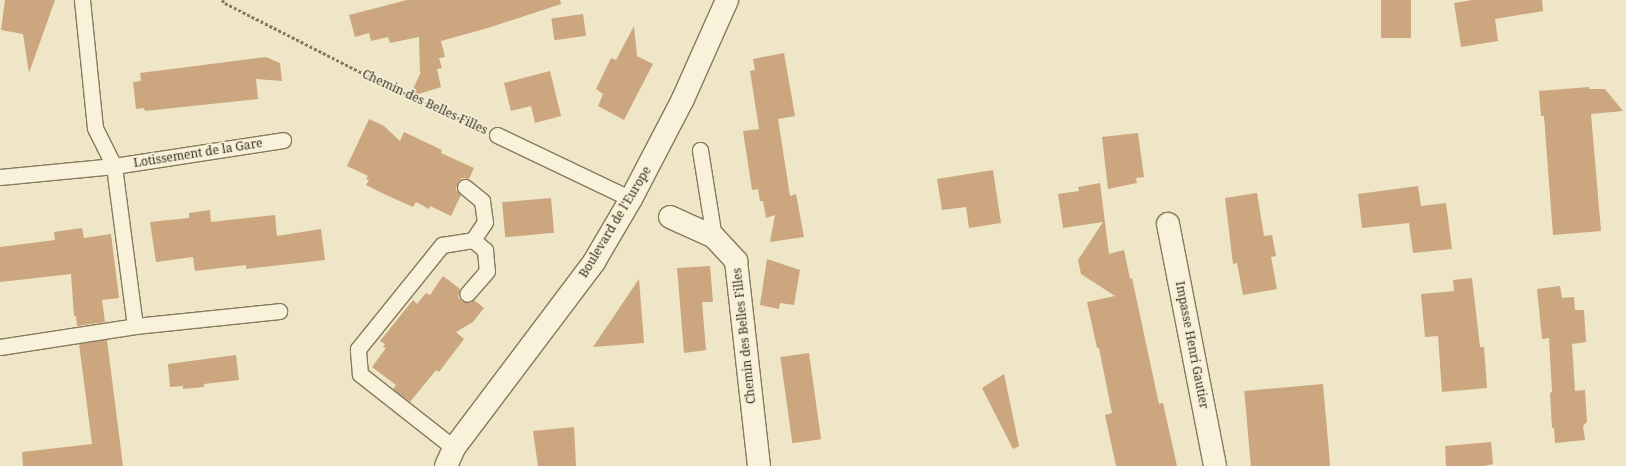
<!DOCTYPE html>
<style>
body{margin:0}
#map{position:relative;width:1626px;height:466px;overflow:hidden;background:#eee6c7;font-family:"Noto Serif",serif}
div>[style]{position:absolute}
.building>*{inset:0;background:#cba67e;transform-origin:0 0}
.path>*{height:2.5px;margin-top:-1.25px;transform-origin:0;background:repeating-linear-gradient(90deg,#89795c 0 3px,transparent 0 5px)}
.roads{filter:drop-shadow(1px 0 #89795c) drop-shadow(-1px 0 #89795c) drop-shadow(0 1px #89795c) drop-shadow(0 -1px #89795c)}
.service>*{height:15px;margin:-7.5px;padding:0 7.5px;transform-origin:7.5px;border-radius:7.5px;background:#f8f2da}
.minor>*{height:22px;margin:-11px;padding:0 11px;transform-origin:11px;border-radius:11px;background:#f8f2da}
.tertiary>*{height:22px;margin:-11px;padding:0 11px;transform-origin:11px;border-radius:11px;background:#f8f2da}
span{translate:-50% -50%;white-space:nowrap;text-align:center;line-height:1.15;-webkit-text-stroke:3.5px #f5efd6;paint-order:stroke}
.street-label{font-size:12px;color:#392f20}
</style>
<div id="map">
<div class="building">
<i style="clip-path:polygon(5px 0,55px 0,29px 73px,23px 34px,1px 30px)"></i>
<i style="clip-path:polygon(407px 0,560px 0,561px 4px,488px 28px,441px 41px,445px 57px,439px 58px,442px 68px,437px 69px,441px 87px,409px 97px,421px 72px,420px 73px,419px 37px,390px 43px,388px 37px,371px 41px,369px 33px,355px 37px,349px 15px)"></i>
<i style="left:1381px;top:0;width:30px;height:38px"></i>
<i style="clip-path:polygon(1472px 0,1542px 0,1543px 11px,1495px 19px,1498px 41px,1461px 47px,1454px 3px)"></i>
<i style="left:583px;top:14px;width:22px;height:32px;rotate:82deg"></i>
<i style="clip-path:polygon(634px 26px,637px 56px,653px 64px,624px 120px,598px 106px,603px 94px,596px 89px,611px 58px,616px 60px)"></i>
<i style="clip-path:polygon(784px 53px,795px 116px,778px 119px,790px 196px,796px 194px,804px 237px,770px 242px,775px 215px,766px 218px,763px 201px,760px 201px,758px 189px,752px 190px,743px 131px,759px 129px,750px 71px,755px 70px,753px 59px)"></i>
<i style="clip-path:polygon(266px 57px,280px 63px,282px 81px,256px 79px,258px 99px,145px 111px,144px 108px,136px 109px,133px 82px,141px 81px,140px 73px)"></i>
<i style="clip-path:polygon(550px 71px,561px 116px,535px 123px,531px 106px,511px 111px,504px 83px)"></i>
<i style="clip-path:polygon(1589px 87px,1589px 89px,1605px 89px,1623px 111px,1591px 114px,1601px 231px,1553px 235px,1544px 116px,1541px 116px,1539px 91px)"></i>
<i style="clip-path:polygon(369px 119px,384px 126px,400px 141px,404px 132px,442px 150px,441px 153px,474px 168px,469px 179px,462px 178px,458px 182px,456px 190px,461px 195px,451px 216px,430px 206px,429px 209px,416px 202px,413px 207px,384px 194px,366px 185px,369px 180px,366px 179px,368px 176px,347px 166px)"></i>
<i style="clip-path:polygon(1138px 133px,1144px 177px,1136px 178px,1137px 183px,1108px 189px,1102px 137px)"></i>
<i style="clip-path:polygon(993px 170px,1001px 223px,969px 228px,966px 207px,942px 210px,937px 179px)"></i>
<i style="clip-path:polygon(1100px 183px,1109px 254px,1124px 250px,1130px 279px,1132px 278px,1159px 404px,1163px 403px,1177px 466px,1116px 466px,1105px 415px,1112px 413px,1099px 348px,1097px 348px,1087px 302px,1115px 296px,1081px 274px,1078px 260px,1103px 222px,1063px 228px,1058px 194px,1079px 191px,1078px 187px)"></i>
<i style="clip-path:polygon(1418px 186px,1421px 206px,1446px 203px,1452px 249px,1413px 253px,1409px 223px,1362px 228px,1358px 194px)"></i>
<i style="clip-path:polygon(1257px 193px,1264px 236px,1272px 235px,1276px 256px,1271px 257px,1277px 289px,1243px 295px,1237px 263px,1233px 264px,1225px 198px)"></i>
<i style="left:551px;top:198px;width:35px;height:49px;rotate:85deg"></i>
<i style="clip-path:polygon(210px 210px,211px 222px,275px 215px,277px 236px,321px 229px,325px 260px,246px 269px,246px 265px,195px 271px,193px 257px,156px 262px,150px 222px,189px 218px,189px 213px)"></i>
<i style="clip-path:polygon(82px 228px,84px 238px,111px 234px,119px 298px,102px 300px,105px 322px,77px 326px,76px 316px,74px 316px,71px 274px,0 282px,0 247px,55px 240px,54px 232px)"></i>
<i style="clip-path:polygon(767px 259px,800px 270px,794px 305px,780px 303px,779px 309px,760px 305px)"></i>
<i style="clip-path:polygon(710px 266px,713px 302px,702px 302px,706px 350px,684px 353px,677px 268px)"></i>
<i style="clip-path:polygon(443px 276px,460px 289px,458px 297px,461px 301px,470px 303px,474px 300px,484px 308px,473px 322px,456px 332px,464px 339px,439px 372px,436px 370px,410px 402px,393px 389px,396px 385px,372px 367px,386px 348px,383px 347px,385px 344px,380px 341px,413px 300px,417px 304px,426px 293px,430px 295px)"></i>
<i style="clip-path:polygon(1472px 278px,1480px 347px,1484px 347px,1487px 388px,1442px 392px,1438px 336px,1425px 337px,1421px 294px,1454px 291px,1453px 280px)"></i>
<i style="clip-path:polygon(639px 279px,644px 343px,593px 347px)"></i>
<i style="clip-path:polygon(1560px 286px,1562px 298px,1574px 297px,1575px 310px,1584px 310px,1586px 342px,1572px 344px,1575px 391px,1585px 390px,1587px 422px,1583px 426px,1585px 440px,1555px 443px,1554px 428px,1552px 428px,1550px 393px,1552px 392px,1549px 338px,1542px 339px,1537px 289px)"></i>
<i style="clip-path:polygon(107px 340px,123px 466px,23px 466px,22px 452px,92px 444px,79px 344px)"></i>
<i style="left:809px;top:353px;width:87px;height:29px;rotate:82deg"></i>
<i style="clip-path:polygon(236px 355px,239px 380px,204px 384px,204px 387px,183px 389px,183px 386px,170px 387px,168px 364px)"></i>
<i style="clip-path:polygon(1004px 374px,1019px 446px,1013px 449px,982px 388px)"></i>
<i style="left:1323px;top:384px;width:82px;height:79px;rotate:85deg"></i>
<i style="clip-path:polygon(574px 427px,576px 466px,538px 466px,533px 431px)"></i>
<i style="clip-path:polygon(1491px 442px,1493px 464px,1484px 466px,1446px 466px,1445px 446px)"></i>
</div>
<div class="path">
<i style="left:222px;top:0;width:4px;rotate:45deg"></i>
<i style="left:225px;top:3px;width:174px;rotate:27deg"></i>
<i style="left:380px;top:82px;width:108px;rotate:24.7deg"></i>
</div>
<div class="roads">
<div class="service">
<i style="left:497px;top:135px;width:148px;rotate:25.5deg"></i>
<i style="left:700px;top:150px;width:88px;rotate:80.9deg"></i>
<i style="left:0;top:177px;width:115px;rotate:-5.5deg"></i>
<i style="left:114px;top:166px;width:171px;rotate:-8.7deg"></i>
<i style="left:465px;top:187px;width:22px;rotate:39deg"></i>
<i style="left:482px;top:201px;width:21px;rotate:82deg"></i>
<i style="left:485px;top:222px;width:22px;rotate:124deg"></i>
<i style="left:135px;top:326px;width:145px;rotate:-5.9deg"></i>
<i style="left:0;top:347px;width:137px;rotate:-8.8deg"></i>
<i style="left:135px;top:326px;width:161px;rotate:-97.5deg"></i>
<i style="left:114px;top:166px;width:42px;rotate:-116.6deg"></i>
<i style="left:95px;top:128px;width:129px;rotate:-95.8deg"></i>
<i style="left:454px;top:448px;width:120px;rotate:-141.8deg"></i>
<i style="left:360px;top:374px;width:25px;rotate:-95deg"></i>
<i style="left:358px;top:349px;width:134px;rotate:-51.1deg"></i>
<i style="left:442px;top:245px;width:31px;rotate:-9deg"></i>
<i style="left:473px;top:240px;width:16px;rotate:40deg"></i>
<i style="left:485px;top:250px;width:21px;rotate:85deg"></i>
<i style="left:487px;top:271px;width:30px;rotate:131deg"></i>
</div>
<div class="minor">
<i style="left:670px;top:217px;width:48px;rotate:24.4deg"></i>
<i style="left:714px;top:237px;width:33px;rotate:47deg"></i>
<i style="left:736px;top:261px;width:206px;rotate:83.6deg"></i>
<i style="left:1168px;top:224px;width:247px;rotate:79deg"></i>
</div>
<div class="tertiary">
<i style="left:446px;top:466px;width:20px;rotate:-66deg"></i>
<i style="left:454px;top:448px;width:233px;rotate:-53deg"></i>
<i style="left:594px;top:262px;width:73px;rotate:-59.6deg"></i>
<i style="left:631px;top:199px;width:113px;rotate:-62.5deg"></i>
<i style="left:683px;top:99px;width:108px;rotate:-66deg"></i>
</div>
</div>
<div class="street-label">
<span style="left:425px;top:102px;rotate:25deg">Chemin des Belles Filles</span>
<span style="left:198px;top:153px;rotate:-9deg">Lotissement de la Gare</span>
<span style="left:615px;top:222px;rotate:-59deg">Boulevard de l'Europe</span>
<span style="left:744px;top:336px;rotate:-96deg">Chemin des Belles Filles</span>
<span style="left:1192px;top:345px;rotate:79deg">Impasse Henri Gautier</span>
</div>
</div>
